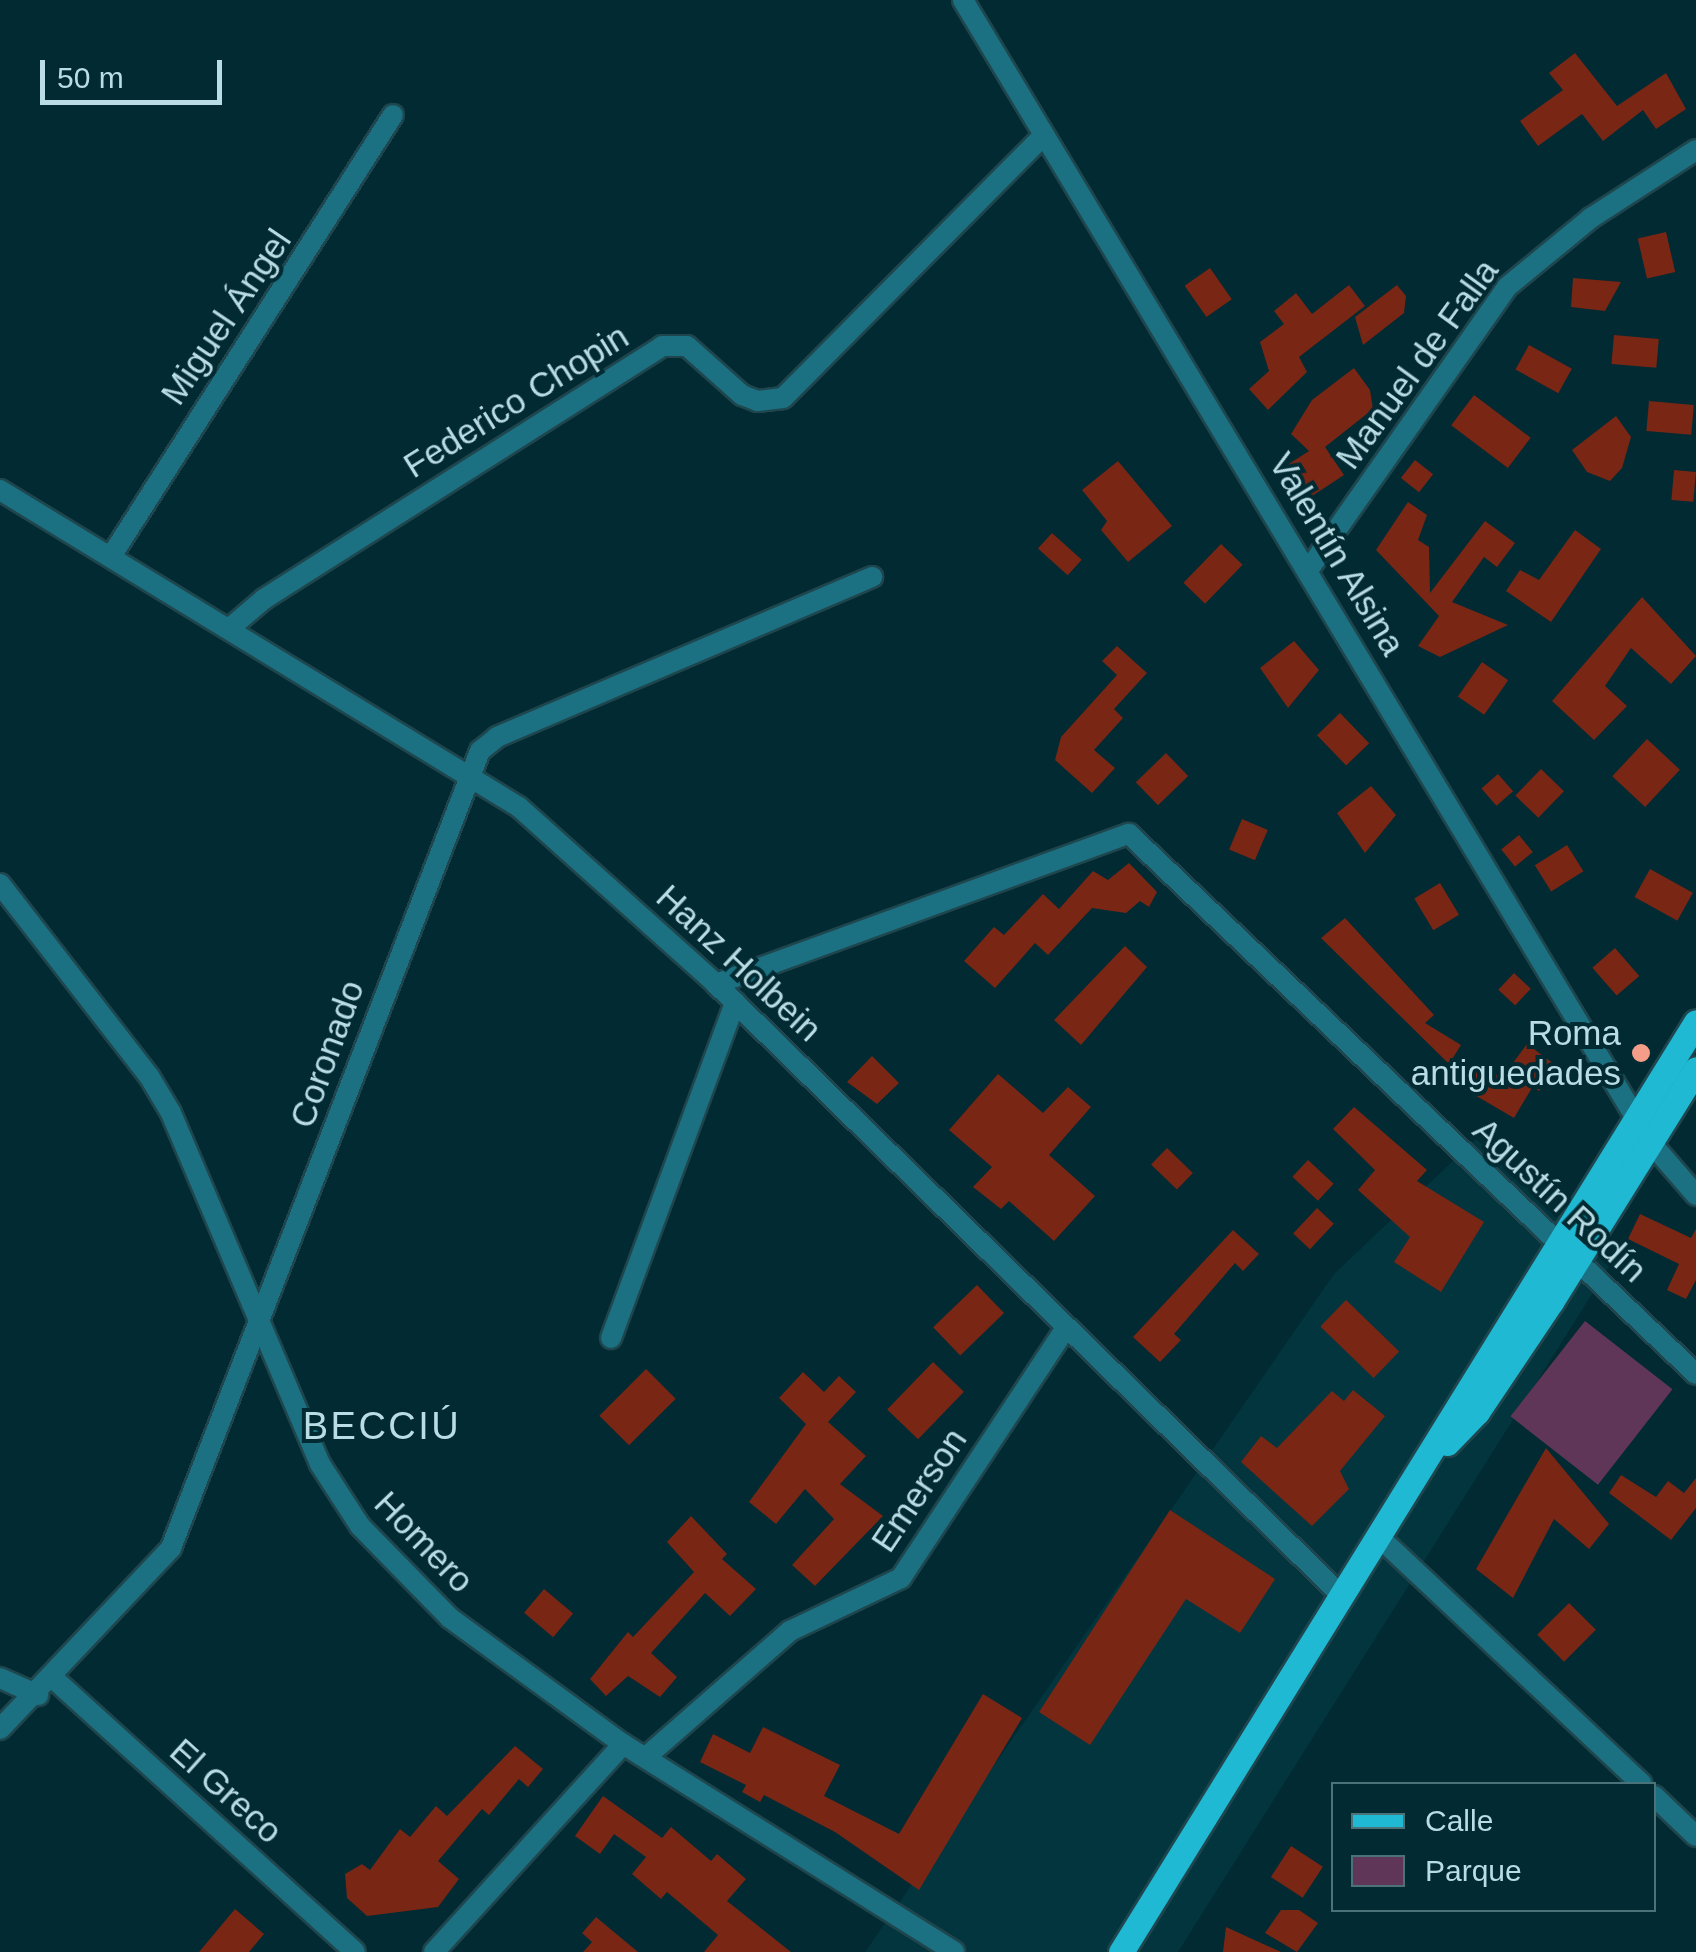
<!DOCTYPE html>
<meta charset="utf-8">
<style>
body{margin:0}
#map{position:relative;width:1696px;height:1952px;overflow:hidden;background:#012a32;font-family:Arial,sans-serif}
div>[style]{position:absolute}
.built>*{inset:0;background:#03353e}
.green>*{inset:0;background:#603658;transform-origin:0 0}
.building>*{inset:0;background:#792614;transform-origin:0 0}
.roads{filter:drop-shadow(2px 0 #1f464e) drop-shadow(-2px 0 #1f464e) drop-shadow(0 2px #1f464e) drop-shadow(0 -2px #1f464e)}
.street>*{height:20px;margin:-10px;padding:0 10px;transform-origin:10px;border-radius:10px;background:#1b7181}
.primary>*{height:25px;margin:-12.5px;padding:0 12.5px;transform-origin:12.5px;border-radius:12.5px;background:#1fb9d4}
.dots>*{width:28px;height:28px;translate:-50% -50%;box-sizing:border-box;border:5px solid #012a32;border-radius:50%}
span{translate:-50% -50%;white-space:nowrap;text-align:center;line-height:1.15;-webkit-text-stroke:8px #012a32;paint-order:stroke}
.street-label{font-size:35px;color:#badce4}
.poi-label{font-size:35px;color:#badce4}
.right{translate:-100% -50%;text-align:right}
.neighbourhood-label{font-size:38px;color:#badce4;letter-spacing:2.5px}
.legend{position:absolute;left:1331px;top:1782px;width:325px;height:130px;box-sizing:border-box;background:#012a32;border:2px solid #4b7179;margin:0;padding:12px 18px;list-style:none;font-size:30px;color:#badce4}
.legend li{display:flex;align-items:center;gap:20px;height:50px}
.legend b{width:50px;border:2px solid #4b7179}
.scale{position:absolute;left:40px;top:60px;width:182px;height:45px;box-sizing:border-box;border:5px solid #badce4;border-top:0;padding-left:12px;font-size:30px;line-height:35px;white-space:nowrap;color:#badce4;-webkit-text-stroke:8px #012a32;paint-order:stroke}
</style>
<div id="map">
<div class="built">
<i style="clip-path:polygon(1476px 1139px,1611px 1264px,1178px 1952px,865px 1952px,1334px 1274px)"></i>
</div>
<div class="green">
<i style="left:1585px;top:1321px;width:111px;height:121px;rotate:38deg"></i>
</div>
<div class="building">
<i style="clip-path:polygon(1575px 53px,1617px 106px,1666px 73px,1686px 109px,1656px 129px,1643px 110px,1603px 141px,1582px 114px,1538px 146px,1520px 121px,1563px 90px,1549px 73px)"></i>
<i style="left:1666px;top:232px;width:41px;height:29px;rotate:77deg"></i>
<i style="left:1210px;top:268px;width:38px;height:31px;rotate:55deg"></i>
<i style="clip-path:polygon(1573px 278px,1621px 282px,1605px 311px,1571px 307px)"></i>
<i style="clip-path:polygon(1349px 285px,1365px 306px,1299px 357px,1307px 372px,1268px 410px,1249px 389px,1269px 371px,1260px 342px,1284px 324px,1274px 311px,1296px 293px,1312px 314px)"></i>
<i style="clip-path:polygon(1397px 285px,1406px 296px,1404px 313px,1363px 345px,1355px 317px)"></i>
<i style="left:1614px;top:335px;width:45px;height:29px;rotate:5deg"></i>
<i style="left:1529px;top:345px;width:49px;height:28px;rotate:29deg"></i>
<i style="clip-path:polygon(1354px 368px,1370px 390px,1373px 409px,1325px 447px,1344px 475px,1306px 500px,1284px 467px,1309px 451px,1291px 434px,1312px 400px)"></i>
<i style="left:1474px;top:395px;width:71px;height:38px;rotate:37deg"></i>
<i style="left:1649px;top:401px;width:45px;height:30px;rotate:5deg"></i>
<i style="clip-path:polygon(1616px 416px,1631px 437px,1622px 468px,1610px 481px,1587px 472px,1572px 450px)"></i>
<i style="left:1415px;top:460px;width:23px;height:23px;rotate:38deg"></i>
<i style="clip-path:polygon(1118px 461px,1172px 526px,1128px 562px,1101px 530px,1107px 521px,1082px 490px)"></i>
<i style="left:1674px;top:470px;width:22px;height:30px;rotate:5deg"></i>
<i style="clip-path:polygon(1408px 502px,1427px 515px,1418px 540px,1429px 547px,1430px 593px,1485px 521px,1515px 543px,1497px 567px,1484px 557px,1452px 602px,1508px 625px,1440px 657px,1418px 646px,1439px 616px,1376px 550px)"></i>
<i style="clip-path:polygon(1575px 530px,1601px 549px,1551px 622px,1506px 591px,1520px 570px,1539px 580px)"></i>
<i style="left:1052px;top:533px;width:40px;height:21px;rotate:42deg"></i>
<i style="left:1221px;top:544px;width:30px;height:54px;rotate:44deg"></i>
<i style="clip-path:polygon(1642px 597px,1696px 656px,1671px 684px,1631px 648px,1605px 686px,1627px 706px,1594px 740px,1552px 701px)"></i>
<i style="clip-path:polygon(1294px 641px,1319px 670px,1288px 708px,1260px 668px)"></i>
<i style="clip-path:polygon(1117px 646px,1147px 673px,1114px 709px,1123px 718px,1094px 750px,1115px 768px,1092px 793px,1055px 760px,1061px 737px,1117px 675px,1102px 661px)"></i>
<i style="left:1482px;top:662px;width:32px;height:42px;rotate:35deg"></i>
<i style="left:1340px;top:713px;width:42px;height:32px;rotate:46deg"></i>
<i style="left:1647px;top:739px;width:45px;height:51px;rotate:43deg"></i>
<i style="left:1166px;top:753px;width:32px;height:42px;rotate:46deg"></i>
<i style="left:1541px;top:769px;width:32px;height:37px;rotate:44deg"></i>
<i style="left:1498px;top:774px;width:23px;height:22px;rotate:49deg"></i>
<i style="clip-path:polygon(1371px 786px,1396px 815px,1365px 853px,1337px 813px)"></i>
<i style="left:1242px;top:819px;width:28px;height:33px;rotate:23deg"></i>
<i style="left:1519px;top:835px;width:22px;height:23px;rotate:51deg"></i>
<i style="left:1567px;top:845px;width:31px;height:38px;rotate:58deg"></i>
<i style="clip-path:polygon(1129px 863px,1157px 892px,1149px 907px,1140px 901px,1126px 913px,1092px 908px,1048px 955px,1035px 943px,995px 988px,964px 961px,994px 927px,1004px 935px,1043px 894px,1059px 909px,1093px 871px,1108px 880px)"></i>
<i style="left:1650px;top:869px;width:49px;height:32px;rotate:29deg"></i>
<i style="left:1440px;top:883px;width:37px;height:30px;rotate:59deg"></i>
<i style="clip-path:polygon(1345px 918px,1434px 1015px,1425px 1023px,1461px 1045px,1449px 1064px,1321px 938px)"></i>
<i style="clip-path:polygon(1125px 946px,1147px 967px,1081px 1045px,1054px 1020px)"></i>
<i style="left:1615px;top:948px;width:37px;height:30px;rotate:49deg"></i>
<i style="left:1514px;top:973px;width:23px;height:23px;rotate:43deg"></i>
<i style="clip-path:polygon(1527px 1044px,1557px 1066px,1539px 1091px,1533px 1086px,1514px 1118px,1461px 1087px,1475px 1062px,1502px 1078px)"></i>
<i style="clip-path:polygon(872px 1056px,899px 1083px,877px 1104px,847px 1082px)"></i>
<i style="clip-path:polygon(998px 1074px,1043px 1113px,1068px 1087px,1091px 1107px,1049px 1155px,1095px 1196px,1054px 1241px,1009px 1201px,1001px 1209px,973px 1187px,992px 1167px,949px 1130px)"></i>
<i style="clip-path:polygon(1354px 1107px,1427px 1170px,1417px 1181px,1484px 1222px,1441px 1292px,1394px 1262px,1410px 1237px,1358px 1190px,1375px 1170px,1333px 1129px)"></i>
<i style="left:1167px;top:1148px;width:36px;height:23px;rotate:44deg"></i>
<i style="left:1308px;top:1160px;width:35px;height:23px;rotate:43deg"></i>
<i style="left:1317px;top:1208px;width:23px;height:35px;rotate:43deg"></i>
<i style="clip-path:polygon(1640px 1214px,1691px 1238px,1696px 1229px,1696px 1280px,1686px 1299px,1667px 1290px,1679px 1264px,1628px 1239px)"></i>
<i style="clip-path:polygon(1233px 1230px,1259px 1254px,1243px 1271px,1235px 1263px,1174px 1334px,1181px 1340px,1160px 1362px,1133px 1337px)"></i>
<i style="left:977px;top:1285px;width:39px;height:61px;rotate:46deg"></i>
<i style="left:1346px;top:1300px;width:74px;height:37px;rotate:44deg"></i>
<i style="left:933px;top:1362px;width:43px;height:66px;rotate:44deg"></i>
<i style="left:646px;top:1369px;width:42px;height:66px;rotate:45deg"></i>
<i style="clip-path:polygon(803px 1372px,824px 1392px,839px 1376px,856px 1392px,828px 1422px,866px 1456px,840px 1484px,883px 1516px,815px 1586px,792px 1565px,834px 1519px,805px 1489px,776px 1524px,749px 1502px,806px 1424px,779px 1398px)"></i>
<i style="clip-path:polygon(1353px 1390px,1385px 1416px,1340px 1471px,1349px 1489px,1312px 1526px,1241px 1462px,1261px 1436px,1277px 1448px,1332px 1391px,1344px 1401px)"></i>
<i style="clip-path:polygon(1546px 1448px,1609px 1524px,1589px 1549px,1554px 1519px,1513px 1598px,1476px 1569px)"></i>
<i style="clip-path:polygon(1621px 1475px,1656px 1497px,1668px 1481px,1684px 1493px,1696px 1478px,1696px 1508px,1671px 1540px,1609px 1493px)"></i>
<i style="clip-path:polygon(1170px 1510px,1275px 1579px,1240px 1633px,1186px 1599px,1090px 1745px,1039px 1712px)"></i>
<i style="clip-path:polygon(691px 1516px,727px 1554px,722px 1559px,756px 1589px,730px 1616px,705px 1593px,651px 1653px,677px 1677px,660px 1697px,628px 1676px,606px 1696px,590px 1679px,628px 1632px,633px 1637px,694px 1572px,667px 1542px)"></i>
<i style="left:544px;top:1589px;width:38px;height:31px;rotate:40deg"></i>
<i style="left:1569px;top:1603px;width:38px;height:45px;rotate:45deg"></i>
<i style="clip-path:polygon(983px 1694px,1022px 1718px,919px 1890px,835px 1832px,764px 1795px,760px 1802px,742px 1792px,746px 1785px,700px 1762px,713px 1734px,750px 1753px,763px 1727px,840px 1765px,824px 1796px,899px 1834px)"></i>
<i style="clip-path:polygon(515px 1746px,543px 1769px,528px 1787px,519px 1779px,489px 1815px,482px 1809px,438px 1861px,459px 1879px,438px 1907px,367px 1916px,347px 1898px,345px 1874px,362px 1864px,370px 1870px,400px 1829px,410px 1837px,436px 1806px,447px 1816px)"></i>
<i style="clip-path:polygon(603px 1796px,662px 1838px,671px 1827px,711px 1861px,717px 1854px,746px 1879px,727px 1901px,791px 1952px,704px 1952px,718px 1935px,667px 1892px,661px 1899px,632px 1874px,646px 1857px,614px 1834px,600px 1854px,575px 1836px)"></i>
<i style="left:1291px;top:1846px;width:38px;height:37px;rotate:33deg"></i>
<i style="clip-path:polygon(235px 1909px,264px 1934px,249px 1952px,199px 1952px)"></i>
<i style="clip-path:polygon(1281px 1910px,1299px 1910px,1318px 1923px,1297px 1952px,1265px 1933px)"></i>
<i style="clip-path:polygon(596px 1917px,638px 1952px,583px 1952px,592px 1942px,582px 1933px)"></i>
<i style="clip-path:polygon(1226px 1927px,1281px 1952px,1223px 1952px)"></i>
</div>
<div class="roads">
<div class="street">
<i style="left:963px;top:0;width:1334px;rotate:58.96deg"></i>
<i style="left:1651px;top:1143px;width:69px;rotate:49.1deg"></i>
<i style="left:0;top:490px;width:608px;rotate:31.42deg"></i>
<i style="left:519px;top:807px;width:265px;rotate:41.9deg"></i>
<i style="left:716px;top:984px;width:877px;rotate:44.35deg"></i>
<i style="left:112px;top:555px;width:522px;rotate:-57.44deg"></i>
<i style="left:1309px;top:569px;width:345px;rotate:-54.9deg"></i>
<i style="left:1507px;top:287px;width:109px;rotate:-39.4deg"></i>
<i style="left:1591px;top:218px;width:125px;rotate:-32.9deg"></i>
<i style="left:230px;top:628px;width:45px;rotate:-40.5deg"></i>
<i style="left:264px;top:599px;width:472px;rotate:-32.4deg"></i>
<i style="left:662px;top:346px;width:25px"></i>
<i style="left:687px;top:346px;width:74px;rotate:41.7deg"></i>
<i style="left:742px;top:395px;width:17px;rotate:21deg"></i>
<i style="left:758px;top:401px;width:25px;rotate:-7deg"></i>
<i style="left:783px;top:398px;width:369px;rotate:-45.2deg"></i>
<i style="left:0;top:884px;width:243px;rotate:52.2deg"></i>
<i style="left:149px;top:1076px;width:43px;rotate:59.3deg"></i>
<i style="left:171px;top:1113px;width:381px;rotate:67deg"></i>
<i style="left:320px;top:1464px;width:74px;rotate:57.2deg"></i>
<i style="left:360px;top:1526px;width:129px;rotate:45.6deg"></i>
<i style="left:450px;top:1618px;width:214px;rotate:36.1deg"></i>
<i style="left:623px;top:1744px;width:391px;rotate:32.1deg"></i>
<i style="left:716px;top:984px;width:439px;rotate:-20deg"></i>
<i style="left:1129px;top:834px;width:783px;rotate:43.6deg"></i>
<i style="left:611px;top:1338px;width:358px;rotate:-69.7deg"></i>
<i style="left:1380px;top:1538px;width:359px;rotate:43.2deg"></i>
<i style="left:0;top:1678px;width:42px;rotate:24.1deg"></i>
<i style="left:54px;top:1679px;width:406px;rotate:42.2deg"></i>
<i style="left:0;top:1729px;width:249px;rotate:-46.6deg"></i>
<i style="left:171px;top:1548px;width:855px;rotate:-68.81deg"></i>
<i style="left:480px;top:751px;width:22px;rotate:-39deg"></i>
<i style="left:497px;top:737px;width:408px;rotate:-23.1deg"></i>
<i style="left:646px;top:1757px;width:191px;rotate:-41.2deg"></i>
<i style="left:790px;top:1631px;width:123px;rotate:-25.5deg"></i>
<i style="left:901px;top:1578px;width:300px;rotate:-56.6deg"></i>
<i style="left:1654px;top:1796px;width:58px;rotate:43.6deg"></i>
<i style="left:434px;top:1952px;width:281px;rotate:-47.7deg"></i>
</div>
<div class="primary">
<i style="left:1447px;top:1443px;width:43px;rotate:-45.9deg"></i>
<i style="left:1477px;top:1412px;width:133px;rotate:-56.1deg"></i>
<i style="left:1551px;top:1302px;width:274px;rotate:-58.1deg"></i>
<i style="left:1121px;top:1952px;width:1093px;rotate:-58.27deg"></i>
</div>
</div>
<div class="dots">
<i style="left:1641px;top:1053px;background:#f49e8a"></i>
</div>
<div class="street-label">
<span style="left:226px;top:317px;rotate:-56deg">Miguel Ángel</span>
<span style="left:1417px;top:364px;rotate:-54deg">Manuel de Falla</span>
<span style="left:516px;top:401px;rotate:-32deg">Federico Chopin</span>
<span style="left:1337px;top:554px;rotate:59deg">Valentín Alsina</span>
<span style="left:739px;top:963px;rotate:43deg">Hanz Holbein</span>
<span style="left:327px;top:1054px;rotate:-70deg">Coronado</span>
<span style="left:1560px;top:1200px;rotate:43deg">Agustín Rodín</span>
<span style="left:919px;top:1490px;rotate:-56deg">Emerson</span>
<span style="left:424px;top:1542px;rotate:46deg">Homero</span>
<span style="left:226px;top:1791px;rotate:42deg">El Greco</span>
</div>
<div class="poi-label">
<span class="right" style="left:1621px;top:1053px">Roma<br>antiguedades</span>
</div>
<div class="neighbourhood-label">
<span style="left:382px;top:1427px">BECCIÚ</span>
</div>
<ul class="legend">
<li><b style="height:12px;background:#1fb9d4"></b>Calle</li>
<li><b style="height:28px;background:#603658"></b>Parque</li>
</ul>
<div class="scale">50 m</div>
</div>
